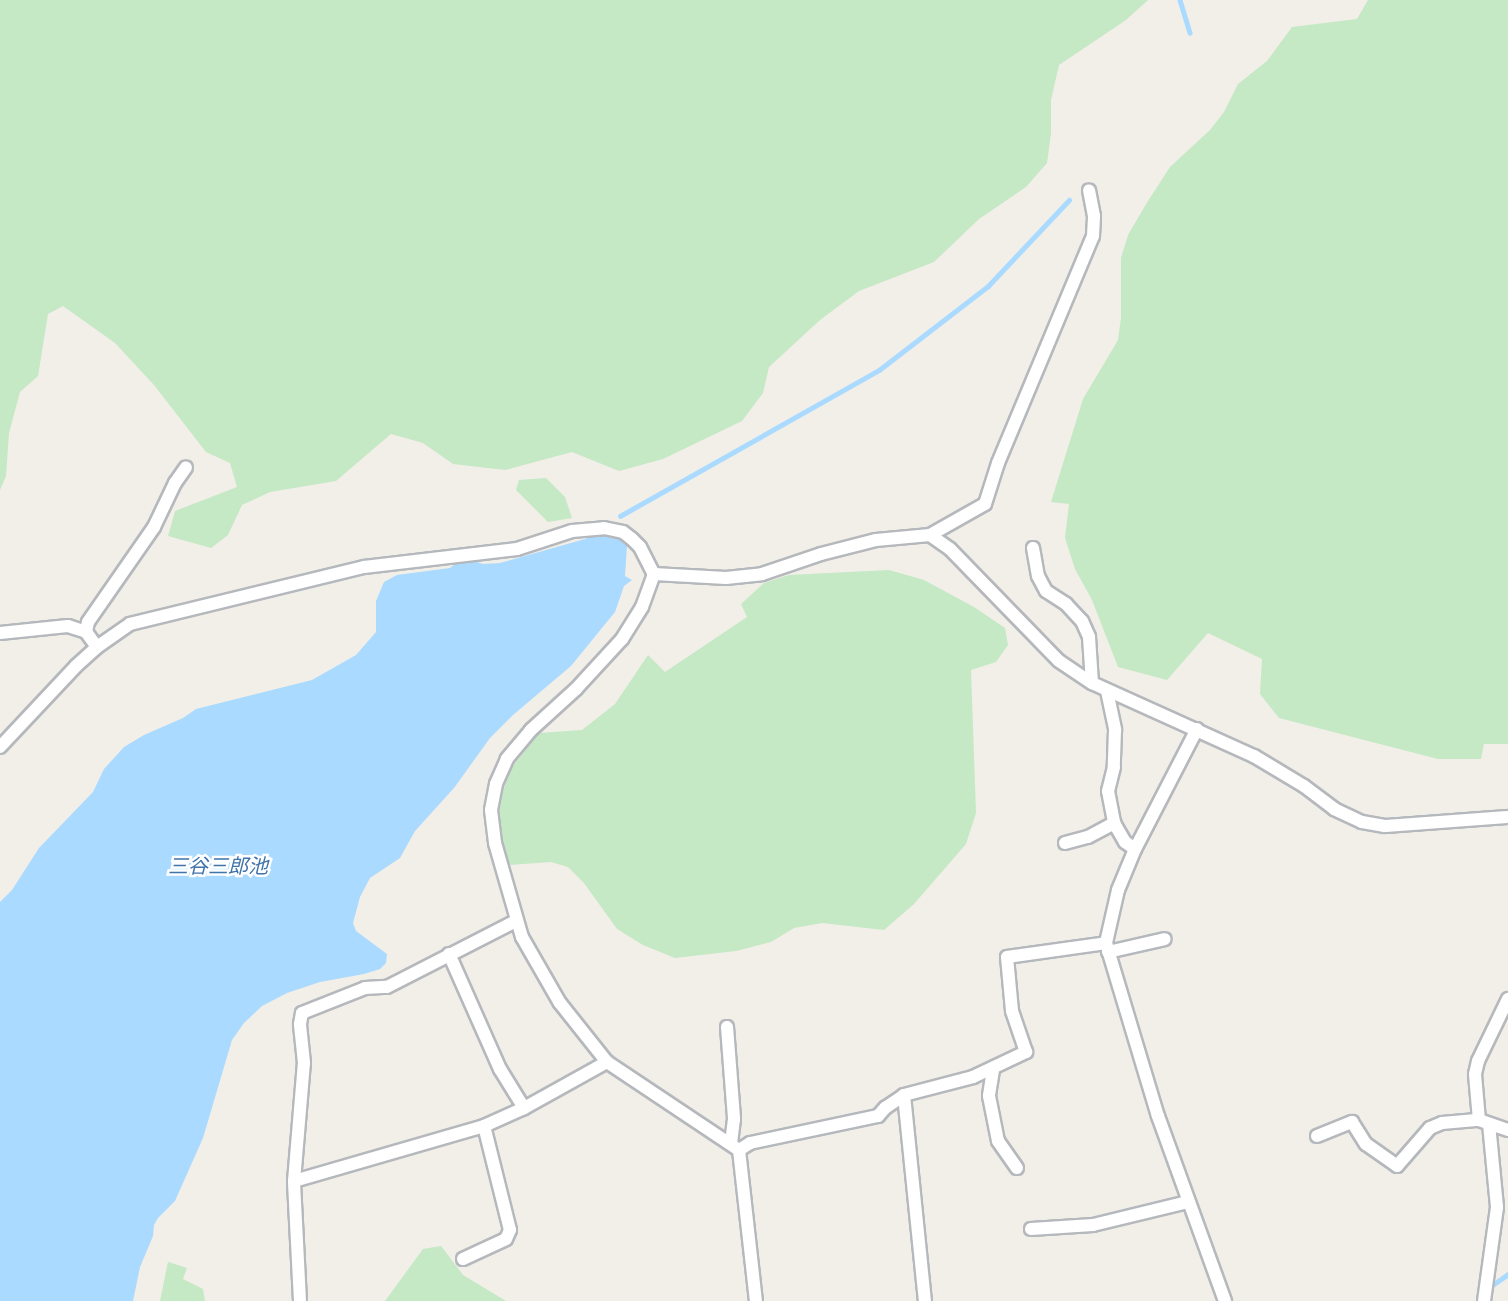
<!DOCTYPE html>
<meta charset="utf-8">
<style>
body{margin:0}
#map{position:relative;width:1508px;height:1301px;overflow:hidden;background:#f1efe8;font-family:"Archivo Narrow","Noto Sans JP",sans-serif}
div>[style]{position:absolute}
.green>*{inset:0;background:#c5e8c5}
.water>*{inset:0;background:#aadaff}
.stream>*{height:4.5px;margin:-2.25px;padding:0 2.25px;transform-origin:2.25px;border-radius:2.25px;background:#aadaff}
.roads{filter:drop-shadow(2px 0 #b5b8bc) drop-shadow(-2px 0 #b5b8bc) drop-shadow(0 2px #b5b8bc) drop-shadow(0 -2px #b5b8bc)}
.minor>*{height:12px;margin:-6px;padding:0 6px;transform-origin:6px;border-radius:6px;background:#fff}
span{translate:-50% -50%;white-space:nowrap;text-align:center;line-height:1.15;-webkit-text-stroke:5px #fff;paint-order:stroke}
.water-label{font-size:20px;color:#4174aa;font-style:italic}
</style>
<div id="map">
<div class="green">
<i style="clip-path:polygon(0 0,1148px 0,1126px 20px,1059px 65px,1051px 100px,1051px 133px,1047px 163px,1026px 187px,979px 219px,934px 262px,859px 291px,820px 320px,769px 367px,763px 393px,742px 421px,663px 459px,619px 471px,572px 452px,505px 470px,453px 464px,423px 443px,391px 434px,336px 481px,270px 492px,242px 505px,228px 535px,211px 548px,168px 536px,175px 511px,237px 487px,230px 463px,206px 452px,154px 385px,115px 343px,63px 306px,48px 314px,38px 376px,20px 392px,9px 433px,6px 476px,0 490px)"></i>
<i style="clip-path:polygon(1368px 0,1508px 0,1508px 744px,1484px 744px,1481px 759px,1438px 759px,1279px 718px,1260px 694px,1262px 659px,1208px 633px,1167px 680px,1118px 667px,1092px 600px,1075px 569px,1065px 538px,1069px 504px,1051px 502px,1083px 399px,1118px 340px,1121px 318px,1121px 258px,1128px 235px,1148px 201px,1170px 167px,1210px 130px,1224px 112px,1238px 84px,1267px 61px,1292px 27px,1357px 19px)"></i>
<i style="clip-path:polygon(546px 478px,565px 497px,572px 518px,548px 522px,516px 490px,519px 480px)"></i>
<i style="clip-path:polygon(889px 570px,924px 580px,974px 607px,1005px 628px,1008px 645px,996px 662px,971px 670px,976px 813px,966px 844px,914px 904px,884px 930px,822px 923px,794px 928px,771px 942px,736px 951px,675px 958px,643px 945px,617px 929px,584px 883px,568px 867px,551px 862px,509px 865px,499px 829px,500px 800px,510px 770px,539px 733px,582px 730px,615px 704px,648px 655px,665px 672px,747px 617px,741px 604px,764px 583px,789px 575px)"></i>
<i style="clip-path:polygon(441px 1246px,463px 1275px,506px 1301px,385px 1301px,423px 1249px)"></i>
<i style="clip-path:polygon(168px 1262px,187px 1268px,183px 1279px,203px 1289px,205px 1301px,160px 1301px)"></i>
</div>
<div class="water">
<i style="clip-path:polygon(599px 528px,610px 532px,627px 546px,625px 576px,632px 580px,624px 586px,615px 612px,571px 666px,513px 715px,490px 738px,454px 788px,415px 831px,400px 858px,370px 878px,360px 897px,353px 923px,356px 931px,387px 954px,386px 963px,380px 969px,364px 974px,320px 982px,287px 993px,262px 1006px,244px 1023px,232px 1040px,203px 1138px,175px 1201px,158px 1218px,154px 1225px,153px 1236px,140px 1267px,133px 1301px,0 1301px,0 902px,12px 890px,39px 848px,93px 792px,104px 769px,124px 747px,144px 735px,183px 718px,196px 709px,312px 680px,356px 655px,376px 632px,376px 601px,384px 582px,397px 575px,450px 568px,456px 563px,474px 561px,483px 564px,500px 563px,585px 539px)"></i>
</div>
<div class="stream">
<i style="left:1180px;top:0;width:34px;rotate:73deg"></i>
<i style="left:620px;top:516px;width:297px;rotate:-29.4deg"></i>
<i style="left:879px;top:370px;width:138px;rotate:-37.6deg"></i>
<i style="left:988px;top:286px;width:118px;rotate:-46.7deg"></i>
<i style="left:1491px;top:1286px;width:21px;rotate:-35deg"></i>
</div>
<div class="roads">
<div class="minor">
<i style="left:930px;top:535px;width:24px;rotate:35deg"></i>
<i style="left:950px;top:549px;width:156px;rotate:45.8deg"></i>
<i style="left:1059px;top:661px;width:40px;rotate:34deg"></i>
<i style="left:1092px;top:683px;width:178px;rotate:24.3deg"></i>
<i style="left:1254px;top:756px;width:58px;rotate:31deg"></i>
<i style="left:1304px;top:786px;width:38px;rotate:37deg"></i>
<i style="left:1334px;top:809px;width:31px;rotate:25deg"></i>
<i style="left:1362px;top:822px;width:23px;rotate:10deg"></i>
<i style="left:1385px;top:826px;width:123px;rotate:-4.2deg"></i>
<i style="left:1033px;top:548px;width:28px;rotate:80deg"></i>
<i style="left:1038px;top:576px;width:17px;rotate:62deg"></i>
<i style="left:1046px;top:591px;width:24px;rotate:33deg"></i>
<i style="left:1066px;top:604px;width:23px;rotate:47deg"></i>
<i style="left:1082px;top:621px;width:17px;rotate:66deg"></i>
<i style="left:1089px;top:637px;width:46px;rotate:86.3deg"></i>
<i style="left:654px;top:574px;width:35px;rotate:110deg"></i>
<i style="left:642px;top:607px;width:38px;rotate:122deg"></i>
<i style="left:622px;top:639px;width:68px;rotate:132.6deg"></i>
<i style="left:576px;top:689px;width:61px;rotate:137.7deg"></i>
<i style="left:531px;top:730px;width:38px;rotate:130deg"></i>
<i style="left:507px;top:759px;width:27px;rotate:114deg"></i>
<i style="left:496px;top:784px;width:26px;rotate:101deg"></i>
<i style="left:491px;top:810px;width:33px;rotate:83deg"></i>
<i style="left:495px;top:843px;width:98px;rotate:74deg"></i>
<i style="left:522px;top:937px;width:76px;rotate:60.1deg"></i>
<i style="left:560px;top:1003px;width:75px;rotate:51.5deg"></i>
<i style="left:607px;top:1062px;width:159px;rotate:33.7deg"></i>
<i style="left:739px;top:1150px;width:152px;rotate:83.6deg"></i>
<i style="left:0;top:633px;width:68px;rotate:-5.9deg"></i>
<i style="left:68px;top:626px;width:19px;rotate:18deg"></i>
<i style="left:97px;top:647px;width:19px;rotate:-126deg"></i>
<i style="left:86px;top:632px;width:10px;rotate:-79deg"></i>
<i style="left:88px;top:622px;width:116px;rotate:-55.2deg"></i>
<i style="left:154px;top:527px;width:49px;rotate:-64.5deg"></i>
<i style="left:175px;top:483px;width:19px;rotate:-55deg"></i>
<i style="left:1107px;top:691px;width:40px;rotate:78deg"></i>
<i style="left:1115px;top:730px;width:37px;rotate:92deg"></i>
<i style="left:1114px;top:767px;width:25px;rotate:104deg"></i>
<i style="left:1108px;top:791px;width:33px;rotate:79deg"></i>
<i style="left:1114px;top:823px;width:22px;rotate:60deg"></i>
<i style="left:1125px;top:842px;width:12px;rotate:35deg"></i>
<i style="left:1197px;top:729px;width:135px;rotate:117.3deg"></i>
<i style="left:1135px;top:849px;width:44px;rotate:112.5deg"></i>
<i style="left:1118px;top:890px;width:54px;rotate:102.8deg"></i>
<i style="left:1106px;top:943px;width:181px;rotate:73.3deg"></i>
<i style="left:1158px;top:1116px;width:197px;rotate:70.1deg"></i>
<i style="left:0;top:747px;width:111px;rotate:-46.8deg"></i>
<i style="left:76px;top:666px;width:28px;rotate:-42deg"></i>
<i style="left:97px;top:647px;width:40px;rotate:-34.9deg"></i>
<i style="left:130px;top:624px;width:241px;rotate:-13.7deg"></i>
<i style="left:364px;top:567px;width:154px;rotate:-6.7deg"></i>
<i style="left:517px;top:549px;width:58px;rotate:-18.1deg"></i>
<i style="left:572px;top:531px;width:32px;rotate:-5deg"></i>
<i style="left:604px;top:528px;width:19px;rotate:12deg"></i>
<i style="left:623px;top:532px;width:11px;rotate:38deg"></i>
<i style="left:632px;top:539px;width:11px;rotate:45deg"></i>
<i style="left:640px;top:547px;width:30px;rotate:63deg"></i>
<i style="left:654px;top:574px;width:72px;rotate:3.2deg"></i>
<i style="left:726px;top:578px;width:36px;rotate:-6deg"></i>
<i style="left:762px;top:574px;width:62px;rotate:-18.7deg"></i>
<i style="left:821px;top:554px;width:57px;rotate:-14.3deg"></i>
<i style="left:876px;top:540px;width:54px;rotate:-5.3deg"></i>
<i style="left:930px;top:535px;width:63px;rotate:-29.4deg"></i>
<i style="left:985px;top:504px;width:43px;rotate:-72.4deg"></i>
<i style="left:998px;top:463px;width:246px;rotate:-67.3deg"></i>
<i style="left:1093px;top:236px;width:20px;rotate:-87deg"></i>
<i style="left:1094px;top:216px;width:26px;rotate:-101deg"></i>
<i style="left:1065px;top:843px;width:24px;rotate:-15deg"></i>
<i style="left:1088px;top:837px;width:30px;rotate:-28deg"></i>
<i style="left:1108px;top:952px;width:58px;rotate:-12.8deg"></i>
<i style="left:449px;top:954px;width:126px;rotate:66.1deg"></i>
<i style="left:500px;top:1069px;width:46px;rotate:58.4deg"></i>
<i style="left:727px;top:1027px;width:92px;rotate:85.6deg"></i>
<i style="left:734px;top:1119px;width:24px;rotate:97deg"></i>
<i style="left:993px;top:1070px;width:26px;rotate:99deg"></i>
<i style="left:989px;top:1096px;width:46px;rotate:78.7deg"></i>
<i style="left:998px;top:1141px;width:33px;rotate:55deg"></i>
<i style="left:904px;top:1095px;width:207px;rotate:84.2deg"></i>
<i style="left:1479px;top:1120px;width:46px;rotate:-95deg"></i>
<i style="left:1475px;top:1074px;width:13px;rotate:-77deg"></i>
<i style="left:1478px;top:1061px;width:69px;rotate:-64.2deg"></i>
<i style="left:1317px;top:1136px;width:38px;rotate:-22deg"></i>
<i style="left:1352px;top:1122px;width:26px;rotate:58deg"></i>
<i style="left:1366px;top:1144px;width:38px;rotate:35deg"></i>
<i style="left:1397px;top:1166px;width:50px;rotate:-49deg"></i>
<i style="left:1430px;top:1128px;width:13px;rotate:-23deg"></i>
<i style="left:1442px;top:1123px;width:37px;rotate:-5deg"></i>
<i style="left:1479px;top:1120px;width:31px;rotate:19deg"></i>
<i style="left:739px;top:1150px;width:13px;rotate:-32deg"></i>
<i style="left:750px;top:1143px;width:131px;rotate:-11.9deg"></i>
<i style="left:878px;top:1116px;width:11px;rotate:-49deg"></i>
<i style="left:885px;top:1108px;width:23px;rotate:-34deg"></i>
<i style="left:904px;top:1095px;width:71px;rotate:-14.6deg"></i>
<i style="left:973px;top:1077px;width:59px;rotate:-25.3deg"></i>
<i style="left:1026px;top:1052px;width:43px;rotate:-108.9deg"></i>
<i style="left:1012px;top:1011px;width:54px;rotate:-95.3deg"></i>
<i style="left:1007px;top:957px;width:100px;rotate:-8deg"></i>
<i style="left:294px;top:1181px;width:118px;rotate:-85.2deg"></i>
<i style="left:304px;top:1063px;width:39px;rotate:-96deg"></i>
<i style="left:300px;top:1024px;width:11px;rotate:-80deg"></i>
<i style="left:302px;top:1013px;width:68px;rotate:-21.6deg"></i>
<i style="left:365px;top:988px;width:22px;rotate:-3deg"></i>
<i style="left:387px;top:987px;width:145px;rotate:-27.1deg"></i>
<i style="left:1031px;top:1229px;width:62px;rotate:-3.7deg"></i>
<i style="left:1093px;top:1225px;width:98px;rotate:-13.6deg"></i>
<i style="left:463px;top:1259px;width:47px;rotate:-24.9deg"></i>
<i style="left:506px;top:1239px;width:10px;rotate:-66deg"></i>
<i style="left:510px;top:1230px;width:107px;rotate:-104deg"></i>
<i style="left:300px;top:1301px;width:120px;rotate:-92.9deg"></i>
<i style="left:294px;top:1181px;width:198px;rotate:-16.1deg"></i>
<i style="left:484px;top:1126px;width:44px;rotate:-24.2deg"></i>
<i style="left:524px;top:1108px;width:95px;rotate:-29deg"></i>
<i style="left:1484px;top:1301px;width:95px;rotate:-82.1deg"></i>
<i style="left:1497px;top:1207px;width:83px;rotate:-95.5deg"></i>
</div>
</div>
<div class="water-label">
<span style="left:218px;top:865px">三谷三郎池</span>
</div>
</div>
